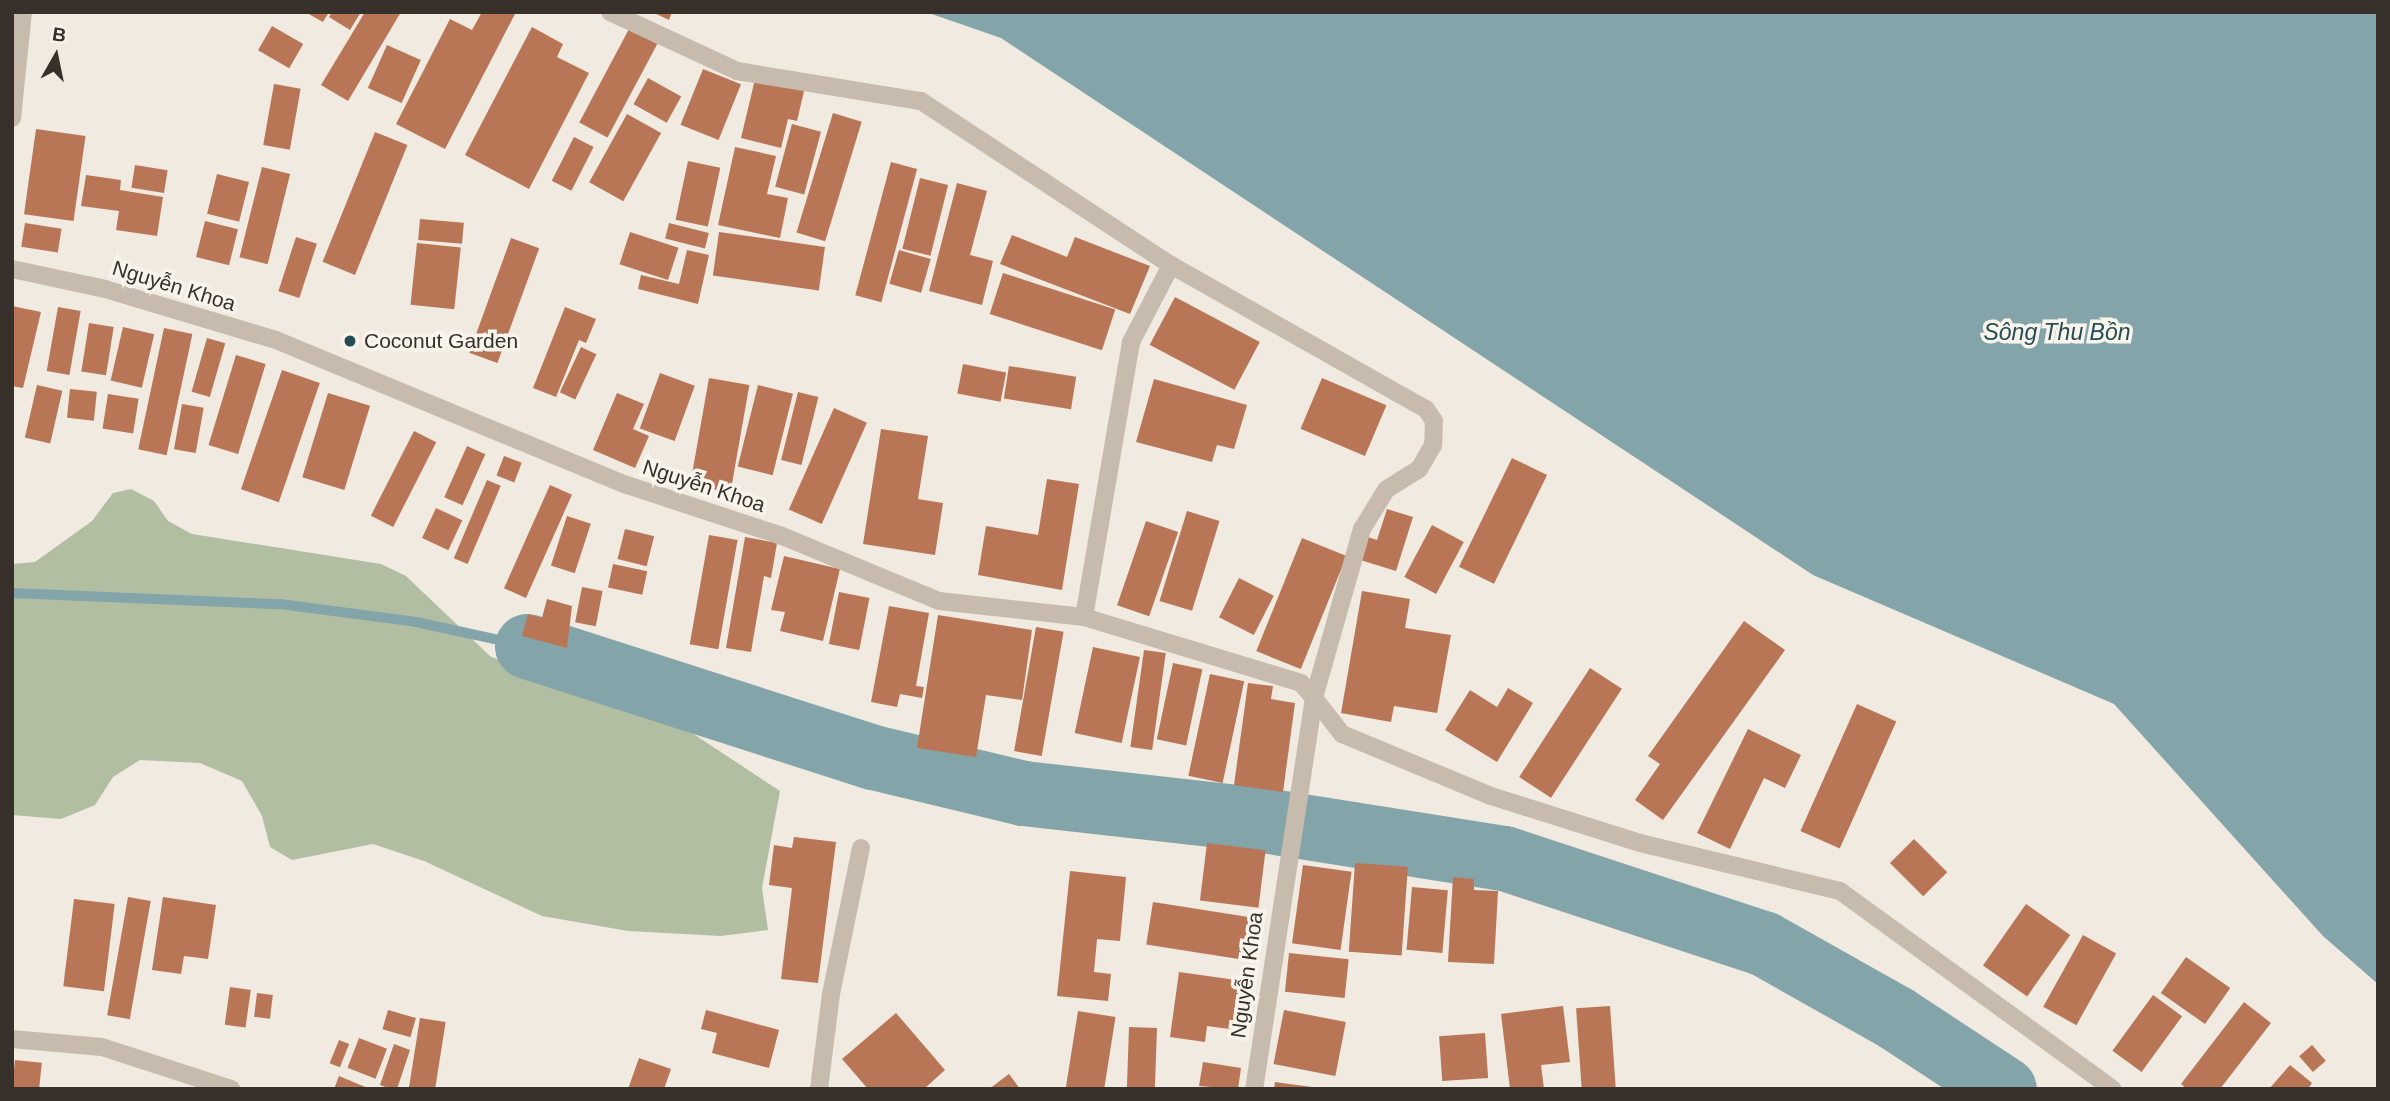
<!DOCTYPE html>
<meta charset="utf-8">
<style>
body{margin:0}
#map{position:relative;width:2390px;height:1101px;overflow:hidden;background:#f0eae0;font-family:Helvetica,sans-serif}
div>[style]{position:absolute}
.green>*{inset:0;background:#b2bea2}
.water>*{inset:0;background:#83a5aa}
.stream>*{height:10px;margin:-5px;padding:0 5px;transform-origin:5px;border-radius:5px;background:#83a5aa}
.river>*{height:65px;margin:-32.5px;padding:0 32.5px;transform-origin:32.5px;border-radius:32.5px;background:#83a5aa}
.building>*{inset:0;background:#b87657;transform-origin:0 0}
.minor>*{height:18px;margin:-9px;padding:0 9px;transform-origin:9px;border-radius:9px;background:#c7bbad}
.dots>*{width:19px;height:19px;translate:-50% -50%;box-sizing:border-box;border:4px solid #f8f4ec;border-radius:50%}
span{translate:-50% -50%;white-space:nowrap;text-align:center;line-height:1.15;-webkit-text-stroke:7px #f8f4ec;paint-order:stroke}
.street-label{font-size:21px;color:#37302b}
.poi-label{font-size:21px;color:#37302b}
.left{translate:0 -50%;text-align:left}
.water-label{font-size:23px;color:#254d53;font-style:italic}
.frame{position:absolute;inset:0;border:14px solid #37302b;pointer-events:none}
.north{position:absolute;left:21px;top:21px;width:70px;height:70px;-webkit-text-stroke:5px #f8f4ec;paint-order:stroke;rotate:9deg;font-size:19px;font-weight:700;line-height:28px;text-align:center;color:#37302b}
.north::after{content:'';display:block;margin:auto;width:24px;height:32px;background:#37302b;clip-path:polygon(50% 0,100% 100%,50% 72%,0 100%)}
</style>
<div id="map">
<div class="green">
<i style="clip-path:polygon(131px 489px,154px 501px,168px 521px,192px 534px,381px 564px,406px 576px,491px 657px,651px 706px,780px 791px,762px 888px,768px 930px,721px 936px,628px 931px,542px 916px,424px 861px,373px 844px,292px 860px,270px 847px,262px 816px,242px 781px,200px 763px,140px 760px,113px 777px,95px 805px,61px 819px,12px 815px,12px 564px,35px 562px,92px 521px,113px 493px)"></i>
</div>
<div class="water">
<i style="clip-path:polygon(926px 12px,2378px 12px,2378px 984px,2323px 936px,2114px 704px,1813px 575px,1001px 38px)"></i>
</div>
<div class="stream">
<i style="left:12px;top:593px;width:268px;rotate:2.4deg"></i>
<i style="left:280px;top:604px;width:137px;rotate:7.5deg"></i>
<i style="left:416px;top:622px;width:114px;rotate:12.2deg"></i>
</div>
<div class="river">
<i style="left:527px;top:646px;width:363px;rotate:17.8deg"></i>
<i style="left:873px;top:757px;width:154px;rotate:13.5deg"></i>
<i style="left:1023px;top:793px;width:242px;rotate:6.4deg"></i>
<i style="left:1263px;top:820px;width:244px;rotate:9deg"></i>
<i style="left:1504px;top:858px;width:273px;rotate:18.2deg"></i>
<i style="left:1763px;top:943px;width:153px;rotate:29.4deg"></i>
<i style="left:1896px;top:1018px;width:129px;rotate:33.3deg"></i>
</div>
<div class="building">
<i style="clip-path:polygon(305px 12px,329px 12px,323px 22px)"></i>
<i style="clip-path:polygon(332px 12px,361px 12px,350px 30px,329px 17px)"></i>
<i style="clip-path:polygon(365px 12px,401px 12px,348px 101px,321px 85px)"></i>
<i style="clip-path:polygon(482px 12px,516px 12px,445px 149px,396px 124px,450px 19px,472px 30px)"></i>
<i style="clip-path:polygon(652px 12px,672px 12px,669px 20px)"></i>
<i style="left:272px;top:26px;width:36px;height:28px;rotate:30deg"></i>
<i style="clip-path:polygon(532px 27px,563px 44px,557px 57px,589px 73px,529px 189px,465px 155px)"></i>
<i style="left:629px;top:29px;width:32px;height:106px;rotate:28deg"></i>
<i style="left:387px;top:45px;width:37px;height:47px;rotate:24deg"></i>
<i style="left:703px;top:69px;width:41px;height:60px;rotate:22deg"></i>
<i style="clip-path:polygon(756px 75px,805px 87px,797px 121px,788px 119px,781px 148px,741px 138px)"></i>
<i style="left:648px;top:78px;width:38px;height:30px;rotate:29deg"></i>
<i style="left:274px;top:84px;width:27px;height:62px;rotate:10deg"></i>
<i style="left:833px;top:113px;width:30px;height:125px;rotate:17deg"></i>
<i style="left:627px;top:114px;width:39px;height:78px;rotate:29deg"></i>
<i style="left:792px;top:124px;width:30px;height:65px;rotate:15deg"></i>
<i style="left:36px;top:129px;width:50px;height:86px;rotate:8deg"></i>
<i style="left:375px;top:132px;width:35px;height:140px;rotate:22deg"></i>
<i style="left:574px;top:137px;width:22px;height:49px;rotate:27deg"></i>
<i style="clip-path:polygon(735px 147px,776px 156px,767px 194px,788px 198px,780px 238px,718px 225px)"></i>
<i style="left:688px;top:161px;width:33px;height:60px;rotate:12deg"></i>
<i style="left:891px;top:162px;width:27px;height:138px;rotate:15deg"></i>
<i style="left:135px;top:165px;width:33px;height:23px;rotate:9deg"></i>
<i style="left:262px;top:167px;width:29px;height:93px;rotate:14deg"></i>
<i style="left:217px;top:174px;width:33px;height:41px;rotate:14deg"></i>
<i style="clip-path:polygon(86px 175px,121px 180px,120px 190px,163px 197px,157px 236px,116px 230px,119px 211px,81px 206px)"></i>
<i style="left:920px;top:178px;width:29px;height:73px;rotate:14deg"></i>
<i style="clip-path:polygon(957px 183px,987px 191px,970px 255px,993px 261px,982px 305px,929px 291px)"></i>
<i style="left:420px;top:219px;width:44px;height:21px;rotate:5deg"></i>
<i style="left:205px;top:221px;width:34px;height:37px;rotate:14deg"></i>
<i style="left:25px;top:223px;width:37px;height:24px;rotate:9deg"></i>
<i style="left:669px;top:223px;width:41px;height:16px;rotate:14deg"></i>
<i style="left:630px;top:232px;width:51px;height:34px;rotate:18deg"></i>
<i style="left:719px;top:232px;width:107px;height:44px;rotate:8deg"></i>
<i style="clip-path:polygon(1012px 235px,1067px 257px,1075px 237px,1150px 266px,1130px 314px,1000px 264px)"></i>
<i style="left:296px;top:237px;width:22px;height:57px;rotate:18deg"></i>
<i style="left:511px;top:238px;width:30px;height:122px;rotate:20deg"></i>
<i style="left:417px;top:243px;width:44px;height:62px;rotate:6deg"></i>
<i style="clip-path:polygon(687px 250px,709px 255px,698px 304px,638px 289px,641px 275px,679px 284px)"></i>
<i style="left:899px;top:250px;width:33px;height:35px;rotate:16deg"></i>
<i style="left:1003px;top:273px;width:118px;height:43px;rotate:18deg"></i>
<i style="left:1175px;top:297px;width:96px;height:54px;rotate:28deg"></i>
<i style="clip-path:polygon(12px 306px,41px 312px,23px 388px,12px 386px)"></i>
<i style="left:58px;top:307px;width:23px;height:65px;rotate:10deg"></i>
<i style="clip-path:polygon(565px 307px,596px 319px,586px 343px,579px 340px,556px 397px,533px 388px)"></i>
<i style="left:89px;top:323px;width:25px;height:49px;rotate:9deg"></i>
<i style="left:123px;top:327px;width:32px;height:55px;rotate:13deg"></i>
<i style="left:164px;top:328px;width:29px;height:124px;rotate:12deg"></i>
<i style="left:207px;top:338px;width:19px;height:56px;rotate:16deg"></i>
<i style="left:581px;top:347px;width:17px;height:50px;rotate:25deg"></i>
<i style="left:236px;top:355px;width:31px;height:94px;rotate:17deg"></i>
<i style="left:963px;top:364px;width:44px;height:30px;rotate:11deg"></i>
<i style="left:1009px;top:366px;width:68px;height:33px;rotate:9deg"></i>
<i style="left:282px;top:370px;width:40px;height:126px;rotate:19deg"></i>
<i style="left:660px;top:373px;width:37px;height:59px;rotate:20deg"></i>
<i style="left:709px;top:378px;width:41px;height:109px;rotate:10deg"></i>
<i style="left:1322px;top:378px;width:70px;height:55px;rotate:23deg"></i>
<i style="clip-path:polygon(1154px 379px,1247px 405px,1234px 449px,1217px 445px,1212px 462px,1136px 442px)"></i>
<i style="left:37px;top:385px;width:26px;height:54px;rotate:13deg"></i>
<i style="left:758px;top:385px;width:36px;height:84px;rotate:14deg"></i>
<i style="left:70px;top:389px;width:27px;height:29px;rotate:6deg"></i>
<i style="left:798px;top:392px;width:21px;height:70px;rotate:14deg"></i>
<i style="left:328px;top:393px;width:44px;height:88px;rotate:17deg"></i>
<i style="clip-path:polygon(617px 393px,644px 404px,633px 429px,649px 436px,635px 468px,593px 450px)"></i>
<i style="left:108px;top:394px;width:31px;height:35px;rotate:9deg"></i>
<i style="left:182px;top:404px;width:22px;height:46px;rotate:10deg"></i>
<i style="left:834px;top:408px;width:36px;height:111px;rotate:24deg"></i>
<i style="clip-path:polygon(881px 429px,928px 436px,918px 499px,943px 503px,935px 555px,863px 544px)"></i>
<i style="left:414px;top:431px;width:25px;height:95px;rotate:27deg"></i>
<i style="left:467px;top:446px;width:20px;height:56px;rotate:24deg"></i>
<i style="left:504px;top:456px;width:19px;height:21px;rotate:21deg"></i>
<i style="left:1512px;top:458px;width:39px;height:121px;rotate:26deg"></i>
<i style="clip-path:polygon(1047px 479px,1079px 484px,1062px 590px,978px 575px,986px 526px,1038px 535px)"></i>
<i style="left:487px;top:480px;width:15px;height:85px;rotate:23deg"></i>
<i style="left:550px;top:485px;width:24px;height:113px;rotate:24deg"></i>
<i style="left:436px;top:508px;width:29px;height:33px;rotate:25deg"></i>
<i style="clip-path:polygon(1387px 509px,1413px 517px,1396px 571px,1357px 559px,1365px 536px,1377px 540px)"></i>
<i style="left:1187px;top:511px;width:34px;height:94px;rotate:17deg"></i>
<i style="left:567px;top:516px;width:25px;height:52px;rotate:18deg"></i>
<i style="left:1146px;top:521px;width:34px;height:89px;rotate:19deg"></i>
<i style="left:1432px;top:525px;width:36px;height:59px;rotate:28deg"></i>
<i style="left:625px;top:529px;width:30px;height:31px;rotate:14deg"></i>
<i style="left:709px;top:535px;width:29px;height:111px;rotate:10deg"></i>
<i style="clip-path:polygon(745px 537px,777px 543px,771px 578px,764px 576px,751px 652px,726px 648px)"></i>
<i style="left:1302px;top:538px;width:48px;height:122px;rotate:22deg"></i>
<i style="clip-path:polygon(784px 556px,840px 569px,823px 641px,780px 631px,785px 612px,771px 610px)"></i>
<i style="left:613px;top:564px;width:35px;height:24px;rotate:12deg"></i>
<i style="left:1239px;top:578px;width:39px;height:44px;rotate:27deg"></i>
<i style="left:582px;top:587px;width:21px;height:36px;rotate:11deg"></i>
<i style="clip-path:polygon(1362px 591px,1410px 599px,1405px 628px,1451px 635px,1437px 713px,1394px 706px,1391px 722px,1341px 713px)"></i>
<i style="left:839px;top:592px;width:31px;height:53px;rotate:11deg"></i>
<i style="clip-path:polygon(547px 599px,572px 606px,567px 648px,522px 636px,528px 614px,542px 618px)"></i>
<i style="clip-path:polygon(889px 606px,929px 613px,916px 686px,924px 687px,922px 698px,900px 694px,897px 707px,871px 702px)"></i>
<i style="clip-path:polygon(938px 615px,1032px 630px,1022px 700px,986px 695px,976px 757px,917px 748px)"></i>
<i style="clip-path:polygon(1744px 621px,1785px 650px,1663px 820px,1635px 800px,1660px 764px,1648px 756px)"></i>
<i style="left:1036px;top:627px;width:28px;height:126px;rotate:10deg"></i>
<i style="left:1093px;top:647px;width:48px;height:88px;rotate:12deg"></i>
<i style="left:1144px;top:650px;width:22px;height:98px;rotate:8deg"></i>
<i style="left:1173px;top:663px;width:30px;height:78px;rotate:12deg"></i>
<i style="left:1590px;top:668px;width:38px;height:130px;rotate:33deg"></i>
<i style="left:1210px;top:674px;width:35px;height:104px;rotate:12deg"></i>
<i style="clip-path:polygon(1248px 683px,1273px 686px,1271px 699px,1295px 703px,1283px 792px,1234px 785px)"></i>
<i style="clip-path:polygon(1508px 688px,1533px 703px,1497px 762px,1445px 730px,1470px 690px,1497px 707px)"></i>
<i style="left:1857px;top:704px;width:43px;height:139px;rotate:24deg"></i>
<i style="clip-path:polygon(1748px 729px,1801px 755px,1785px 788px,1764px 778px,1730px 849px,1697px 833px)"></i>
<i style="clip-path:polygon(794px 837px,836px 842px,818px 983px,781px 979px,792px 888px,769px 885px,774px 845px,792px 848px)"></i>
<i style="left:1914px;top:839px;width:47px;height:34px;rotate:45deg"></i>
<i style="left:1207px;top:843px;width:59px;height:58px;rotate:7deg"></i>
<i style="left:1355px;top:863px;width:53px;height:89px;rotate:4deg"></i>
<i style="left:1303px;top:865px;width:49px;height:79px;rotate:8deg"></i>
<i style="clip-path:polygon(1070px 871px,1126px 877px,1120px 941px,1097px 939px,1094px 972px,1111px 974px,1108px 1001px,1057px 996px)"></i>
<i style="clip-path:polygon(1453px 877px,1474px 879px,1474px 890px,1498px 891px,1494px 964px,1448px 962px)"></i>
<i style="left:1412px;top:887px;width:36px;height:63px;rotate:5deg"></i>
<i style="left:128px;top:897px;width:23px;height:120px;rotate:10deg"></i>
<i style="clip-path:polygon(163px 897px,216px 905px,208px 959px,184px 956px,181px 974px,152px 970px)"></i>
<i style="left:74px;top:899px;width:41px;height:88px;rotate:7deg"></i>
<i style="left:1153px;top:902px;width:111px;height:43px;rotate:9deg"></i>
<i style="left:2026px;top:904px;width:54px;height:75px;rotate:35deg"></i>
<i style="left:2083px;top:935px;width:38px;height:82px;rotate:29deg"></i>
<i style="left:1289px;top:953px;width:60px;height:39px;rotate:6deg"></i>
<i style="left:2186px;top:957px;width:54px;height:44px;rotate:35deg"></i>
<i style="clip-path:polygon(1179px 972px,1243px 981px,1237px 1030px,1207px 1026px,1205px 1042px,1170px 1037px)"></i>
<i style="left:230px;top:987px;width:21px;height:38px;rotate:8deg"></i>
<i style="left:257px;top:993px;width:16px;height:24px;rotate:7deg"></i>
<i style="left:2153px;top:995px;width:36px;height:69px;rotate:36deg"></i>
<i style="clip-path:polygon(2244px 1002px,2271px 1023px,2220px 1089px,2187px 1089px,2181px 1084px)"></i>
<i style="clip-path:polygon(1563px 1006px,1570px 1062px,1541px 1065px,1544px 1089px,1510px 1089px,1501px 1014px)"></i>
<i style="left:1610px;top:1006px;width:83px;height:34px;rotate:86deg"></i>
<i style="left:388px;top:1010px;width:29px;height:20px;rotate:16deg"></i>
<i style="clip-path:polygon(706px 1010px,779px 1030px,769px 1068px,712px 1053px,717px 1033px,701px 1029px)"></i>
<i style="left:1284px;top:1010px;width:63px;height:55px;rotate:11deg"></i>
<i style="left:1078px;top:1011px;width:38px;height:79px;rotate:9deg"></i>
<i style="clip-path:polygon(896px 1013px,945px 1070px,924px 1089px,868px 1089px,842px 1059px)"></i>
<i style="left:420px;top:1018px;width:26px;height:72px;rotate:9deg"></i>
<i style="left:1129px;top:1027px;width:28px;height:62px;rotate:2deg"></i>
<i style="left:1485px;top:1033px;width:45px;height:46px;rotate:86deg"></i>
<i style="left:359px;top:1038px;width:30px;height:32px;rotate:21deg"></i>
<i style="left:339px;top:1040px;width:11px;height:25px;rotate:22deg"></i>
<i style="clip-path:polygon(394px 1044px,410px 1050px,397px 1089px,391px 1089px,380px 1085px)"></i>
<i style="left:2312px;top:1045px;width:21px;height:17px;rotate:49deg"></i>
<i style="clip-path:polygon(639px 1058px,671px 1069px,664px 1089px,628px 1089px)"></i>
<i style="left:15px;top:1060px;width:27px;height:29px;rotate:6deg"></i>
<i style="clip-path:polygon(1203px 1062px,1241px 1068px,1238px 1089px,1199px 1086px)"></i>
<i style="clip-path:polygon(2290px 1065px,2312px 1083px,2308px 1089px,2269px 1089px)"></i>
<i style="clip-path:polygon(1009px 1074px,1020px 1089px,989px 1089px)"></i>
<i style="clip-path:polygon(339px 1076px,370px 1089px,334px 1089px)"></i>
<i style="clip-path:polygon(1275px 1082px,1312px 1087px,1312px 1089px,1274px 1089px)"></i>
</div>
<div class="minor">
<i style="left:610px;top:12px;width:140px;rotate:24.9deg"></i>
<i style="left:737px;top:71px;width:186px;rotate:9.3deg"></i>
<i style="left:921px;top:101px;width:299px;rotate:33.3deg"></i>
<i style="left:1171px;top:265px;width:293px;rotate:29.5deg"></i>
<i style="left:1426px;top:409px;width:14px;rotate:56deg"></i>
<i style="left:1434px;top:421px;width:24px;rotate:92deg"></i>
<i style="left:1433px;top:445px;width:28px;rotate:120deg"></i>
<i style="left:1419px;top:469px;width:39px;rotate:148deg"></i>
<i style="left:1386px;top:490px;width:46px;rotate:121.6deg"></i>
<i style="left:1362px;top:529px;width:176px;rotate:105.9deg"></i>
<i style="left:1314px;top:698px;width:46px;rotate:52.1deg"></i>
<i style="left:1342px;top:734px;width:161px;rotate:22.6deg"></i>
<i style="left:1491px;top:796px;width:156px;rotate:17.5deg"></i>
<i style="left:1640px;top:843px;width:206px;rotate:13.5deg"></i>
<i style="left:1840px;top:891px;width:337px;rotate:36deg"></i>
<i style="left:12px;top:118px;width:107px;rotate:-84.1deg"></i>
<i style="left:12px;top:269px;width:95px;rotate:12.1deg"></i>
<i style="left:105px;top:289px;width:178px;rotate:16.6deg"></i>
<i style="left:276px;top:340px;width:377px;rotate:22.5deg"></i>
<i style="left:624px;top:484px;width:166px;rotate:18.2deg"></i>
<i style="left:782px;top:536px;width:170px;rotate:22.5deg"></i>
<i style="left:939px;top:601px;width:146px;rotate:6.3deg"></i>
<i style="left:1084px;top:617px;width:227px;rotate:16.9deg"></i>
<i style="left:1301px;top:683px;width:20px;rotate:49deg"></i>
<i style="left:1314px;top:698px;width:396px;rotate:98.7deg"></i>
<i style="left:1084px;top:617px;width:279px;rotate:-80.3deg"></i>
<i style="left:1131px;top:342px;width:87px;rotate:-62.5deg"></i>
<i style="left:12px;top:1039px;width:90px;rotate:5.1deg"></i>
<i style="left:102px;top:1047px;width:136px;rotate:18deg"></i>
<i style="left:819px;top:1089px;width:96px;rotate:-82.8deg"></i>
<i style="left:831px;top:994px;width:149px;rotate:-78.4deg"></i>
</div>
<div class="dots">
<i style="left:350px;top:341px;background:#254d53"></i>
</div>
<div class="street-label">
<span style="left:174px;top:286px;rotate:17deg">Nguyễn Khoa</span>
<span style="left:704px;top:486px;rotate:18deg">Nguyễn Khoa</span>
<span style="left:1247px;top:975px;rotate:-82deg">Nguyễn Khoa</span>
</div>
<div class="poi-label">
<span class="left" style="left:364px;top:341px">Coconut Garden</span>
</div>
<div class="water-label">
<span style="left:2057px;top:332px">Sông Thu Bồn</span>
</div>
<div class="frame"></div>
<div class="north">B</div>
</div>
